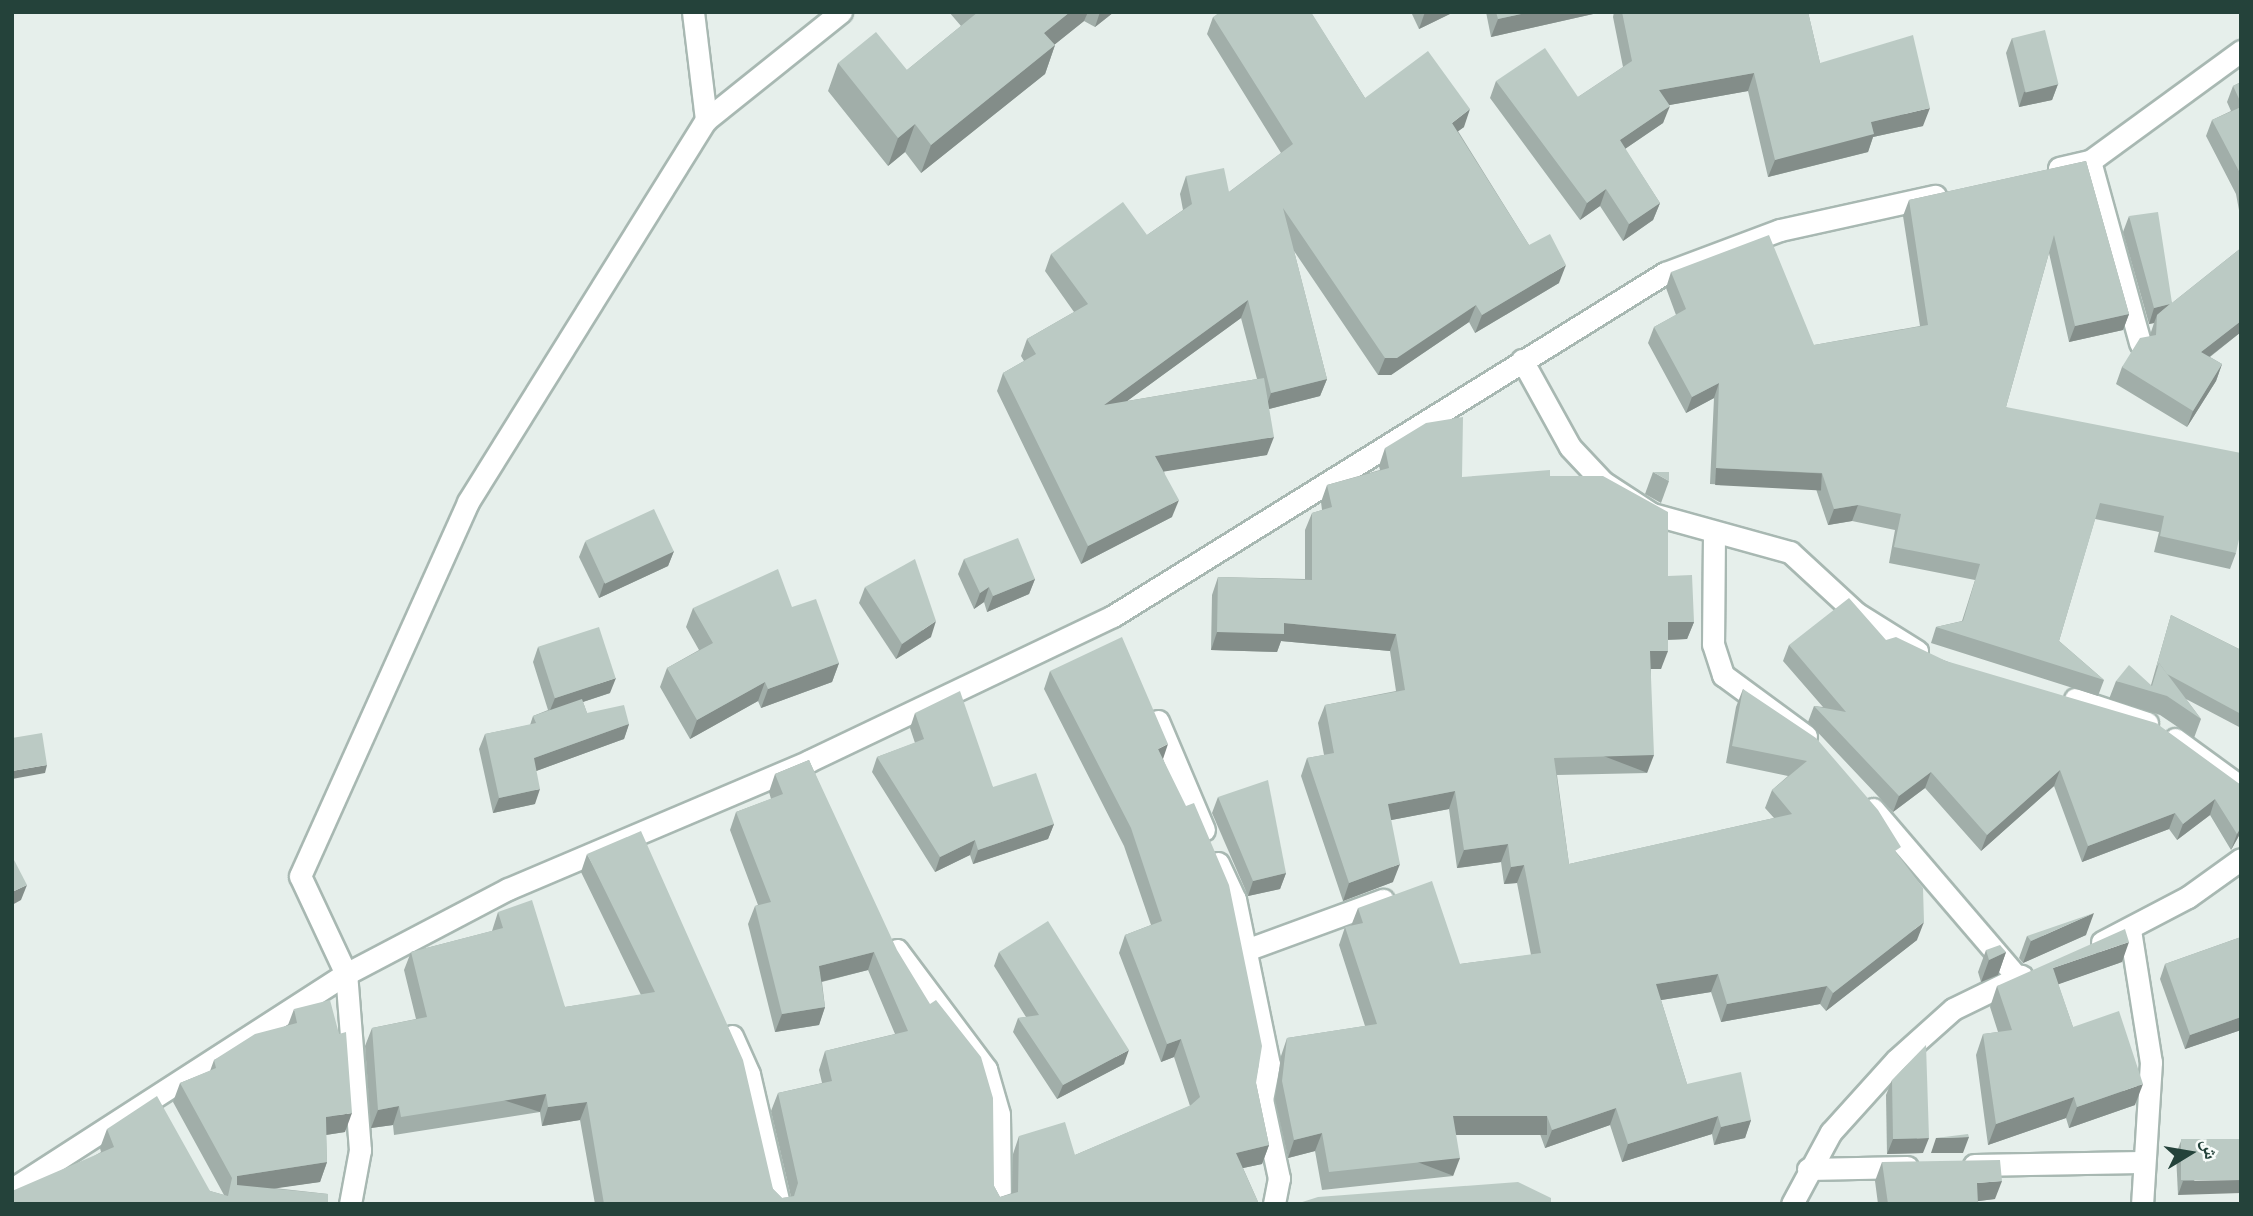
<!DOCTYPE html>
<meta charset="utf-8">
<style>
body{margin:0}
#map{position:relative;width:2253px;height:1216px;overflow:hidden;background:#e6efeb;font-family:"PT Sans","Noto Naskh Arabic",sans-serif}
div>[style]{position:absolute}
.roads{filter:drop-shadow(2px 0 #a8b8b2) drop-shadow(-2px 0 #a8b8b2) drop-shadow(0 2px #a8b8b2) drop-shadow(0 -2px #a8b8b2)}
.minor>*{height:21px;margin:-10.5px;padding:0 10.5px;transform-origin:10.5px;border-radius:10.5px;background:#fff}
.wall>*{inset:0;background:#a1aea9}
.shaded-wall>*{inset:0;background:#838d89;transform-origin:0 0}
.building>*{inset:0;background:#bbcac4;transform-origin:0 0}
span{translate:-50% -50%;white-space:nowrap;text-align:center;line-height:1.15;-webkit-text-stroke:5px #f7fbf9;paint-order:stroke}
.frame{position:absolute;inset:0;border:14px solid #24423a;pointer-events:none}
.north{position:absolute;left:2155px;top:1118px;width:70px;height:70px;-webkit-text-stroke:5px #f7fbf9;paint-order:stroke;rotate:79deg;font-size:19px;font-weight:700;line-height:28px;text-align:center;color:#24423a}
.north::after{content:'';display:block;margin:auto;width:24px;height:32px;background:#24423a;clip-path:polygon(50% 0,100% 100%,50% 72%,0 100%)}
</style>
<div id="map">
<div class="roads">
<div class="minor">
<i style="left:693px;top:12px;width:109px;rotate:83.1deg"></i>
<i style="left:2090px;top:161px;width:189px;rotate:74.6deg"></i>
<i style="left:2059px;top:168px;width:32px;rotate:-13deg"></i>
<i style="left:2090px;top:161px;width:187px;rotate:-36.1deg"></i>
<i style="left:1522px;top:360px;width:99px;rotate:61.1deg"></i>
<i style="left:1570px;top:447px;width:48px;rotate:46.7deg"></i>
<i style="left:1603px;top:482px;width:59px;rotate:33.1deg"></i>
<i style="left:1652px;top:514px;width:143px;rotate:15.4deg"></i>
<i style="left:1790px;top:552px;width:90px;rotate:42.7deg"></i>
<i style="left:1856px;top:613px;width:72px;rotate:31.9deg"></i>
<i style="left:1714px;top:534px;width:110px;rotate:90.5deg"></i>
<i style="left:1713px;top:644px;width:33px;rotate:72deg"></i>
<i style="left:1723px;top:675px;width:103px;rotate:36.3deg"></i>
<i style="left:2075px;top:699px;width:76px;rotate:18.4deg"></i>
<i style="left:1158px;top:721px;width:118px;rotate:67.1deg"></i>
<i style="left:2175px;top:739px;width:82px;rotate:36deg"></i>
<i style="left:1873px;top:809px;width:223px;rotate:49.4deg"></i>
<i style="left:1218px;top:863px;width:40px;rotate:65deg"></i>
<i style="left:1235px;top:899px;width:168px;rotate:78.4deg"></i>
<i style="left:1269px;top:1064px;width:36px;rotate:101deg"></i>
<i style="left:1262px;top:1099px;width:81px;rotate:77.9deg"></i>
<i style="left:1279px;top:1178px;width:26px;rotate:101deg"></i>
<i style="left:2130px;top:930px;width:134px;rotate:81deg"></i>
<i style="left:2151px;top:1062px;width:142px;rotate:93.6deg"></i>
<i style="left:2102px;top:942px;width:97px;rotate:-27.6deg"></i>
<i style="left:2188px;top:897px;width:65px;rotate:-35.6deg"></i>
<i style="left:897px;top:950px;width:149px;rotate:53.2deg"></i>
<i style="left:986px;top:1069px;width:47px;rotate:73.9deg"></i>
<i style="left:999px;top:1114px;width:90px;rotate:89.4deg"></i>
<i style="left:1246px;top:950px;width:146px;rotate:-20.1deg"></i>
<i style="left:732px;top:1036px;width:42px;rotate:65.9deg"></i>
<i style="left:749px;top:1074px;width:133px;rotate:77deg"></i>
<i style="left:1974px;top:1165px;width:167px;rotate:-1deg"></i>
<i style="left:1808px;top:1169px;width:99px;rotate:-1.2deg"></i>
<i style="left:12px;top:1189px;width:397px;rotate:-32.8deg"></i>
<i style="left:346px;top:974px;width:183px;rotate:-27.7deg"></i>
<i style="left:508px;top:889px;width:327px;rotate:-23deg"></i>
<i style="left:809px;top:761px;width:337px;rotate:-25.5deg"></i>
<i style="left:1113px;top:616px;width:650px;rotate:-31.86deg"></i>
<i style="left:1665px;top:273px;width:123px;rotate:-20.5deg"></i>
<i style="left:1780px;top:230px;width:159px;rotate:-12.4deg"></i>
<i style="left:350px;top:1204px;width:55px;rotate:-79.5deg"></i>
<i style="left:360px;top:1150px;width:177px;rotate:-94.5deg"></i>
<i style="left:346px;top:974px;width:108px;rotate:-115.1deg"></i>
<i style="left:300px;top:876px;width:410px;rotate:-65.8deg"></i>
<i style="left:468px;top:502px;width:450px;rotate:-58.1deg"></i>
<i style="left:706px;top:120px;width:173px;rotate:-38.7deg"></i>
<i style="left:1792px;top:1204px;width:82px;rotate:-61.6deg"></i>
<i style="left:1831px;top:1132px;width:97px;rotate:-47.9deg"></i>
<i style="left:1896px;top:1060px;width:76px;rotate:-41.8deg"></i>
<i style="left:1953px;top:1009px;width:76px;rotate:-25.9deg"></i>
</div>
</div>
<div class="wall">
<i style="clip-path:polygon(949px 12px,1114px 12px,1095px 27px,1084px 21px,1054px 45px,1055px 45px,1045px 74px,921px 173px,905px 152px,888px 166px,828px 91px,838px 63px,907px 70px,961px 26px)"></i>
<i style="clip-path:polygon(1411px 12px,1454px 12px,1419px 29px)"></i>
<i style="clip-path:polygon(1486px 12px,1602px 12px,1491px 37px)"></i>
<i style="clip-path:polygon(1614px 12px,1808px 12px,1820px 63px,1923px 126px,1873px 137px,1868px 152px,1768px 177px,1748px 91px,1669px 105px,1663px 123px,1625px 149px,1660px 203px,1653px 220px,1623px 241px,1600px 206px,1580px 220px,1490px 98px,1496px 81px,1578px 97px,1623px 67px,1613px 17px)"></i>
<i style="clip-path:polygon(evenodd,1311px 13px,1365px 98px,1464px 127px,1458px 131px,1529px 245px,1559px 283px,1475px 333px,1469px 322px,1391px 375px,1378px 375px,1294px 251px,1327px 379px,1320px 396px,1269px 409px,1267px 455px,1164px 471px,1172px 517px,1081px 564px,997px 391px,1003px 373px,1024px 361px,1021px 356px,1027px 339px,1074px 312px,1045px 271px,1051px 254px,1147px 235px,1183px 210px,1180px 194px,1186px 176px,1229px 192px,1281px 153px,1207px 34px,1213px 17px,1311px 13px,1241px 318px,1257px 379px,1127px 401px,1241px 318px)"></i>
<i style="clip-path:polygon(2012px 38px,2058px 84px,2052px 100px,2019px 107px,2006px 53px)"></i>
<i style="clip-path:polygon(2241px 82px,2241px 221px,2236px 194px,2206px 136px,2212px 120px,2231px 111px,2227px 102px,2233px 86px)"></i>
<i style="clip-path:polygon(2086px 161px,2129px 314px,2123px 330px,2069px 342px,2049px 253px,2006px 407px,2236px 553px,2230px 569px,2154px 552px,2159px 532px,2095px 519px,2059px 641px,2104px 680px,2098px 696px,1931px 643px,1936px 627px,1962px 621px,1975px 580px,1889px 563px,1895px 530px,1852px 521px,1828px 525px,1816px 489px,1710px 484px,1714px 398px,1686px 413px,1648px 343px,1654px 327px,1676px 315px,1666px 288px,1671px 272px,1814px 345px,1920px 326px,1903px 216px,1909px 200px)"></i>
<i style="clip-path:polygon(2129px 216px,2172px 303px,2241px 248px,2241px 332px,2210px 357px,2222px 364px,2216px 381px,2187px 427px,2116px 384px,2122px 367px,2150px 336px,2151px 332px,2154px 323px,2149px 324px,2123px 232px)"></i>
<i style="clip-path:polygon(1385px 448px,1462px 477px,1550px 476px,1668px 576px,1694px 622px,1687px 639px,1668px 640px,1661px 669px,1651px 669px,1647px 773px,1557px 775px,1569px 864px,1774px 818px,1765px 808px,1772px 790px,1788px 776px,1726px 763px,1736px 707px,1743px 689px,1898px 855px,1917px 940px,1826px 1011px,1820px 1004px,1721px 1022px,1711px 992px,1661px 1000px,1687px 1084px,1751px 1120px,1745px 1138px,1714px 1145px,1712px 1134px,1622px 1162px,1610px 1125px,1545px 1148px,1540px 1134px,1456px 1134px,1453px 1176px,1322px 1190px,1315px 1151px,1288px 1158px,1275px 1099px,1281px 1056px,1287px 1038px,1365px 1026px,1339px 945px,1345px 927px,1351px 926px,1358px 908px,1460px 964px,1531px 955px,1517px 883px,1504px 884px,1501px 862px,1457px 868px,1449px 809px,1391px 820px,1393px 882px,1343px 901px,1301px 776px,1307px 758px,1324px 755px,1318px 723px,1325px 705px,1396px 691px,1390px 651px,1281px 641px,1277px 652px,1211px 650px,1212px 595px,1218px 577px,1305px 579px,1305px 530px,1312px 513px,1322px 510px,1321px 502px,1327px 485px,1380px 470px,1379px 466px)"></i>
<i style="clip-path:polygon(1653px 472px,1669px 481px,1661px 503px,1645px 494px)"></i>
<i style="clip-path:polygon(585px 542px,674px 551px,668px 566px,599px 598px,579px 557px)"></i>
<i style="clip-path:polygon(964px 559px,1035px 579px,1029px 594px,987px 612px,984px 602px,974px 609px,958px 574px)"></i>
<i style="clip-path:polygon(865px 587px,931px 637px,896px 659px,859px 603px)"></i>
<i style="clip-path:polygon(792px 607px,839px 663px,832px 682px,761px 708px,758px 701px,690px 739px,660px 687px,667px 668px,699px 650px,686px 627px,693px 608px)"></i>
<i style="clip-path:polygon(2171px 615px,2241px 650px,2241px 728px,2186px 699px,2201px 719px,2194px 738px,2160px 715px,2109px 699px,2116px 681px,2151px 685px)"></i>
<i style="clip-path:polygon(1886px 640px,1946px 661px,2241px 785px,2241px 832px,2231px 850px,2210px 815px,2177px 840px,2169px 829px,2082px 862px,2054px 786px,1981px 851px,1925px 788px,1893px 812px,1808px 722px,1814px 706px,1823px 707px,1783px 661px,1789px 645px)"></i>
<i style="clip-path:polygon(538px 647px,610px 693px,583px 702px,587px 713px,629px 724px,624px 739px,536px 771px,535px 804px,493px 813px,479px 749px,485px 734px,530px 725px,533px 716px,548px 710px,533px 662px)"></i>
<i style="clip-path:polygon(1050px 671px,1163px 759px,1256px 1083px,1269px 1145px,1262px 1164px,1243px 1168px,1259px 1204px,595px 1204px,580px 1120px,542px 1126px,540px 1112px,394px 1135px,393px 1125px,371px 1128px,365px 1046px,372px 1028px,416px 1019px,404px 970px,411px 952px,492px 931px,498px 912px,565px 1007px,641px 995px,581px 872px,587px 854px,773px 1189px,782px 1198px,791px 1197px,771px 1111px,778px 1093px,822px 1083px,819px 1070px,825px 1051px,895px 1034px,868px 970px,822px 982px,825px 1007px,819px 1025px,775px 1032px,748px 924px,755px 906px,758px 905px,730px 830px,736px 812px,771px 799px,769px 792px,775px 774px,809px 760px,994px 1186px,1000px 1197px,1012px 1193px,1013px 1154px,1019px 1136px,1075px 1155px,1190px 1106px,1174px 1057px,1161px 1062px,1119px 953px,1125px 935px,1151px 925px,1124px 846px,1044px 689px)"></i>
<i style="clip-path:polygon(915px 713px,993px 787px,1054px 824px,1048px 839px,973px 864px,970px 855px,935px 872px,872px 772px,877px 757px,915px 743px,910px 728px)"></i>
<i style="clip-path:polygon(1218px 797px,1286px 873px,1280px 889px,1248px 896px,1212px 813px)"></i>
<i style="clip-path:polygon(2086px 935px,2023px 963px,2019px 958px,2027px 936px)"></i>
<i style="clip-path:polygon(2241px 937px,2241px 1030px,2185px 1049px,2160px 979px,2165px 964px)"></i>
<i style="clip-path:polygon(1986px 950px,2006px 952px,1998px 975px,1981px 982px,1978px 972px)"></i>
<i style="clip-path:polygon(999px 952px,1124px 1064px,1057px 1099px,1013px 1032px,1018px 1018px,1026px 1017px,994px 966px)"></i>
<i style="clip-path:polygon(2122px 962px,2058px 984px,2073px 1027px,2135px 1105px,2069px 1128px,2066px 1118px,1988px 1145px,1976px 1055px,1983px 1034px,1998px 1032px,1990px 1007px,1997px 986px)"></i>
<i style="clip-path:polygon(294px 1009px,345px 1132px,326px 1135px,327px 1162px,320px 1182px,274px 1188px,328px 1194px,12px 1204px,101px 1152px,100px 1148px,107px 1129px,210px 1191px,224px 1195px,173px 1102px,180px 1083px,210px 1071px,214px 1060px,288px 1025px)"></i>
<i style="clip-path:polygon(1892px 1080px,1923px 1153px,1887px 1154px,1886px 1095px)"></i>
<i style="clip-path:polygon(2241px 1139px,2178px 1195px,2176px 1154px,2181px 1141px)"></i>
<i style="clip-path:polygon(1882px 1162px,1995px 1199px,1978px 1201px,1978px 1204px,1878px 1204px,1875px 1181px)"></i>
</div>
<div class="shaded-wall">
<i style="clip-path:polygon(1070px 12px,1088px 12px,1084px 21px,1034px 61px,1044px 33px)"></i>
<i style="clip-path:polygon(1100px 12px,1114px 12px,1095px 27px)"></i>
<i style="clip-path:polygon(1425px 12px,1454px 12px,1419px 29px)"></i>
<i style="clip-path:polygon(1530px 12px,1602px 12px,1491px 37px,1498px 19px)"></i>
<i style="clip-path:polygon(1055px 45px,1045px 74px,921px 173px,931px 145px)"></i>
<i style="clip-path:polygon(1754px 73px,1748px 91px,1653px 108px,1659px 90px)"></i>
<i style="clip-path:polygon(2058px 84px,2052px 100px,2019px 107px,2024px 92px)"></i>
<i style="clip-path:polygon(1670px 106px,1663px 123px,1613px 157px,1620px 140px)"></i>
<i style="clip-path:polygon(1930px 108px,1923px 126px,1873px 137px,1868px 152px,1768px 177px,1775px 160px,1871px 122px)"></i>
<i style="clip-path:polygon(1470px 109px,1464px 127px,1446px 140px,1452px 123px)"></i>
<i style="clip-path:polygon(915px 124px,905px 152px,888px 166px,898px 138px)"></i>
<i style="clip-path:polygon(1606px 189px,1600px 206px,1580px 220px,1587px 203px)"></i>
<i style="clip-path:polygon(1660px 203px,1653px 220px,1623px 241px,1629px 224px)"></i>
<i style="clip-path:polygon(1566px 265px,1559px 283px,1475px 333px,1482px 315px)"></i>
<i style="clip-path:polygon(1248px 300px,1241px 318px,1097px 423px,1104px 405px)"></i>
<i style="clip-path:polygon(2170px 304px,2157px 315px,2154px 323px,2149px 324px,2154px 308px)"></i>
<i style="clip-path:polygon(1476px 305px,1469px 322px,1391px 375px,1378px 375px,1385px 358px)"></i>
<i style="clip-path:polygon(2129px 314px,2123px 330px,2069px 342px,2075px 326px)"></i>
<i style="clip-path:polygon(2241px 321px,2241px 332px,2195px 368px,2201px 352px)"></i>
<i style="clip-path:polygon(2222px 364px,2216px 381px,2187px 427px,2193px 411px)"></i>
<i style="clip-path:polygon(1327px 379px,1320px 396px,1265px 410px,1271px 393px)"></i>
<i style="clip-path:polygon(1719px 383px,1714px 398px,1686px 413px,1692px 397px)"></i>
<i style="clip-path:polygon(1274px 437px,1267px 455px,1149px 474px,1155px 456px)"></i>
<i style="left:1716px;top:468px;width:106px;height:17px;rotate:3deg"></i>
<i style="clip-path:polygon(1179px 500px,1172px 517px,1081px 564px,1088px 546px)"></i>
<i style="clip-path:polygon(1858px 505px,1852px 521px,1828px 525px,1834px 509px)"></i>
<i style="clip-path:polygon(674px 551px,668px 566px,599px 598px,604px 583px)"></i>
<i style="clip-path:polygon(1035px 579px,1029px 594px,987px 612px,993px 596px)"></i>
<i style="clip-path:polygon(989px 587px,984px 602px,974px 609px,980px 593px)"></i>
<i style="clip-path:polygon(936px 621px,931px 637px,896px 659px,902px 644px)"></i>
<i style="clip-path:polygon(1668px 622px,1694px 622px,1687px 639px,1661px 640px)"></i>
<i style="clip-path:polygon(1284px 623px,1396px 634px,1390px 651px,1281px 641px,1277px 652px,1211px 650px,1217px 632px)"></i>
<i style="clip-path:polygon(1650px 651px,1668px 651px,1661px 669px,1644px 669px)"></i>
<i style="clip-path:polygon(839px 663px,832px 682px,761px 708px,768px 689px)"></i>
<i style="clip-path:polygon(616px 678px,610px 693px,549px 713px,555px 698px)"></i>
<i style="clip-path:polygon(765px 682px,758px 701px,690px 739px,697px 720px)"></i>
<i style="clip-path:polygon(629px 724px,624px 739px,528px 774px,534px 758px)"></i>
<i style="clip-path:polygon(1168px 744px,1162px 762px,1158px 749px)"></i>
<i style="left:1654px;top:755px;width:19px;height:100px;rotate:111deg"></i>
<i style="clip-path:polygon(47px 765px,45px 773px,12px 779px,12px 771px)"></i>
<i style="clip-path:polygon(2060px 770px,2054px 786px,1981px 851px,1987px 835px)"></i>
<i style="clip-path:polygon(1931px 772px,1925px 788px,1893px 812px,1899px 796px)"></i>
<i style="clip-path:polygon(540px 789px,535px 804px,493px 813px,499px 798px)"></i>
<i style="clip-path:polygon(1455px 791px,1449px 809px,1381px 822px,1388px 804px)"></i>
<i style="clip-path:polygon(2215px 799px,2210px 815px,2177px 840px,2183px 824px)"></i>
<i style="clip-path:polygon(2175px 813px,2169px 829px,2082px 862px,2088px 846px)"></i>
<i style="clip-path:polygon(1054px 824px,1048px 839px,973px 864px,978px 850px)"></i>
<i style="clip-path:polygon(2241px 827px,2241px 832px,2231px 850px,2237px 834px)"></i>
<i style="clip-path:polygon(975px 840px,970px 855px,935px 872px,940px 857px)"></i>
<i style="clip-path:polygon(1508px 844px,1501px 862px,1457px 868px,1464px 850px)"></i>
<i style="clip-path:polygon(1400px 864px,1393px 882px,1343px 901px,1349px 883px)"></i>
<i style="clip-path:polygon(1524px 865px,1517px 883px,1504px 884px,1511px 867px)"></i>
<i style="clip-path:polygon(1286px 873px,1280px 889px,1248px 896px,1253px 881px)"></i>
<i style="clip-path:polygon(27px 885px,21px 900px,12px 905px,12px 892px)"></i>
<i style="clip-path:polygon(2094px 913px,2086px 935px,2023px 963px,2031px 941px)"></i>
<i style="clip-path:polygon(1924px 922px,1917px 940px,1826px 1011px,1833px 993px)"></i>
<i style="clip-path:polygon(2129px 942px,2122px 962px,2045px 989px,2053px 968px)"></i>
<i style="clip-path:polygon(874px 952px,868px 970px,812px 984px,819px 966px)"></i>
<i style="clip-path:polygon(2006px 952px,1998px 975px,1981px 982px,1989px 960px)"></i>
<i style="clip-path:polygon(1718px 974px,1711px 992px,1649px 1002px,1656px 984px)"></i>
<i style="clip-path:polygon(1827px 986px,1820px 1004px,1721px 1022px,1727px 1004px)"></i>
<i style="clip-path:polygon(825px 1007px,819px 1025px,775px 1032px,782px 1014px)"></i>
<i style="clip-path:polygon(2241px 1017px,2241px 1030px,2185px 1049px,2190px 1035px)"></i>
<i style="clip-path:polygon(1181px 1039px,1174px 1057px,1161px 1062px,1167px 1044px)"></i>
<i style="clip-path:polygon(1129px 1050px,1124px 1064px,1057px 1099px,1063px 1085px)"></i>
<i style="clip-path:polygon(2143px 1084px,2135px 1105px,2069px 1128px,2077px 1107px)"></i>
<i style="left:546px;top:1094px;width:19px;height:147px;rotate:108deg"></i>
<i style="clip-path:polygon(2074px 1097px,2066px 1118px,1988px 1145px,1996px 1124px)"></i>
<i style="clip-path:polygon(587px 1102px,580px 1120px,542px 1126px,548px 1107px)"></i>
<i style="clip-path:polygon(399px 1106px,393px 1125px,371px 1128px,378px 1110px)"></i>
<i style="clip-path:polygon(1616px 1108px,1610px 1125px,1545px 1148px,1552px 1130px)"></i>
<i style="clip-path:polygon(352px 1113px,345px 1132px,319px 1136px,326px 1117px)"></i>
<i style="left:1453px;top:1116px;width:94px;height:19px"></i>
<i style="clip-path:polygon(1718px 1116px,1712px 1134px,1622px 1162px,1628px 1144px)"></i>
<i style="clip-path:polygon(1751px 1120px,1745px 1138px,1714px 1145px,1721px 1127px)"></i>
<i style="clip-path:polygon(1322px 1133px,1315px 1151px,1288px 1158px,1294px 1140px)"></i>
<i style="clip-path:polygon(1969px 1137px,1963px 1153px,1931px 1153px,1936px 1138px)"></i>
<i style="clip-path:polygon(1929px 1138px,1923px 1153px,1887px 1154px,1893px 1139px)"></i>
<i style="clip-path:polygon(1269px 1145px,1262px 1164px,1229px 1171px,1236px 1153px)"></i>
<i style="left:1460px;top:1158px;width:19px;height:132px;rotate:111deg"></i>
<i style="clip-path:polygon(327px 1162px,320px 1182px,230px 1195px,237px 1176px)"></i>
<i style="clip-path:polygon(2241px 1180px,2241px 1193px,2178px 1195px,2183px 1181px)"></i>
<i style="clip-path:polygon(2002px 1181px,1995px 1199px,1971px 1202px,1977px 1183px)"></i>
</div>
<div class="building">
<i style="clip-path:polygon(978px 12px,1070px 12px,1044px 33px,1055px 45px,931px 145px,915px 124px,898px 138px,838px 63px,876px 32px,907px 70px)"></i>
<i style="clip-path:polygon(1220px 12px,1311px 12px,1365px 98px,1428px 51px,1470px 109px,1452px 123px,1529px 245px,1550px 234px,1566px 265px,1482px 315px,1476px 305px,1397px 358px,1385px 358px,1283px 208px,1327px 379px,1271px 393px,1248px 300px,1104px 405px,1264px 378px,1274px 437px,1155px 456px,1179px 500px,1088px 546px,1003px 373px,1036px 354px,1027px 339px,1088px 304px,1051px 254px,1123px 202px,1147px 235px,1192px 204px,1186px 176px,1224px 168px,1229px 192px,1293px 144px,1213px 17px)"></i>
<i style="clip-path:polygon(1496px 12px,1530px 12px,1498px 19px)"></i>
<i style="clip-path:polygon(1622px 12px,1808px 12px,1820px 63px,1913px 35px,1930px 108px,1871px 122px,1874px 134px,1775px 160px,1754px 73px,1659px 90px,1670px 106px,1620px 140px,1660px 203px,1629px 224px,1606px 189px,1587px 203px,1496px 81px,1545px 48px,1578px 97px,1632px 61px)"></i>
<i style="left:2045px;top:30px;width:56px;height:34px;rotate:76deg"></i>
<i style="clip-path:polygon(2241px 82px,2241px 103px,2233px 86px)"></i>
<i style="clip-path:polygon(2241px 107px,2241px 175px,2212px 120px)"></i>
<i style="clip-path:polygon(2086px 161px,2129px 314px,2075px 326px,2054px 235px,2006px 407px,2241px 453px,2241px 530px,2236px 553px,2160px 536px,2164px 516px,2100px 503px,2059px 641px,2104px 680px,1936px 627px,1963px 621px,1980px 564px,1894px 547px,1901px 514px,1858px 505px,1834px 509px,1822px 473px,1716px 468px,1719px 383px,1692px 397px,1654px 327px,1686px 309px,1671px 272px,1769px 235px,1814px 345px,1928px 325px,1909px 200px)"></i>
<i style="clip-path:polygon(2158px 212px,2172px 303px,2241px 248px,2241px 321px,2201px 352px,2222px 364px,2193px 411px,2122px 367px,2140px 338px,2156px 335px,2157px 315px,2170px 304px,2154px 308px,2129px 216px)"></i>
<i style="clip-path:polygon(1463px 417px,1462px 477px,1550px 470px,1550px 476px,1603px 476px,1668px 512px,1668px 576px,1692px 575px,1694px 622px,1668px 622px,1668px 651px,1650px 651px,1654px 755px,1554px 758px,1569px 864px,1792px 814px,1772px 790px,1807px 761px,1732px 746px,1743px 689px,1816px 738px,1878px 810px,1901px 847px,1895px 851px,1923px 888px,1924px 922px,1833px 993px,1827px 986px,1727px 1004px,1718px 974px,1656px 984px,1687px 1084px,1741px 1072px,1751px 1120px,1721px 1127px,1718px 1116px,1628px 1144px,1616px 1108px,1552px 1130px,1547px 1116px,1453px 1116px,1460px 1158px,1329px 1172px,1322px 1133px,1294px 1140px,1282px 1081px,1287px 1038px,1377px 1024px,1345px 927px,1363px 923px,1358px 908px,1432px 881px,1460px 964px,1541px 953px,1524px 865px,1511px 867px,1508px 844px,1464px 850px,1455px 791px,1388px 804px,1400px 864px,1349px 883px,1307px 758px,1334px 753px,1325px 705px,1405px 690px,1396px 634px,1284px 623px,1284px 634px,1217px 632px,1218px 577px,1312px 580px,1312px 513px,1332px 507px,1327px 485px,1389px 468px,1385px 448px,1426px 423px)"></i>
<i style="clip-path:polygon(1653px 472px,1669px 472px,1669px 481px)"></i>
<i style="left:654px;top:509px;width:47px;height:76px;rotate:65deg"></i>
<i style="clip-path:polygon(1018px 538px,1035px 579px,993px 596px,989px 587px,980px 593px,964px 559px)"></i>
<i style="clip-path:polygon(915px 559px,936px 621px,902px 644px,865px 587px)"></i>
<i style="clip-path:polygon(778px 569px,792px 607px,816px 599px,839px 663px,768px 689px,765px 682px,697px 720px,667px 668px,713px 643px,693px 608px)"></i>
<i style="clip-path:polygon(1849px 598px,1886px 640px,1896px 637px,1946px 661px,2156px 723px,2241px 785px,2241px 827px,2237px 834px,2215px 799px,2183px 824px,2175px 813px,2088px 846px,2060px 770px,1987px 835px,1931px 772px,1899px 796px,1814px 706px,1846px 712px,1789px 645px)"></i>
<i style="clip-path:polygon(2171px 615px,2241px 650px,2241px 714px,2167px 674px,2159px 663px,2156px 668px)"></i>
<i style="left:599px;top:627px;width:54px;height:64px;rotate:72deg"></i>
<i style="clip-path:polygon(1122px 637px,1168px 744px,1158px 749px,1186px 806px,1194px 803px,1229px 885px,1262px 1046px,1256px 1083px,1269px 1145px,1236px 1153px,1259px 1204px,604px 1204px,587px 1102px,548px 1107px,546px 1094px,401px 1117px,399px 1106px,378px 1110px,372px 1028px,427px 1017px,411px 952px,503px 928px,498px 912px,532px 900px,565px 1007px,655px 992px,587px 854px,641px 831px,743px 1060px,773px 1189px,782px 1198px,794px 1196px,798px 1183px,778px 1093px,832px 1081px,825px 1051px,908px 1031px,874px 952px,819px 966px,825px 1007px,782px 1014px,755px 906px,771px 902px,736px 812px,783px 794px,775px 774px,809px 760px,897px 950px,930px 1004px,936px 1000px,981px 1057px,993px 1098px,994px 1186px,1000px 1197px,1018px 1192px,1019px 1136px,1065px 1122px,1075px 1155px,1191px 1105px,1200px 1097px,1181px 1039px,1167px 1044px,1125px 935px,1162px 921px,1131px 828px,1050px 671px)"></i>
<i style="clip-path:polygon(2159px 663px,2201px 719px,2167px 696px,2116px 681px,2129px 665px,2152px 686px)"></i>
<i style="clip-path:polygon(960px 691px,993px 787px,1036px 773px,1054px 824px,978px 850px,975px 840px,940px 857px,877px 757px,924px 739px,915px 713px)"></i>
<i style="clip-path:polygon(582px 699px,587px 713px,624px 705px,629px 724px,534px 758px,540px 789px,499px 798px,485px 734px,536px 723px,533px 716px)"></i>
<i style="clip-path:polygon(42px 733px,47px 765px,12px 771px,12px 738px)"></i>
<i style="clip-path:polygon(1268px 780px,1286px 873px,1253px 881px,1218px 797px)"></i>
<i style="clip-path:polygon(12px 856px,27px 885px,12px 892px)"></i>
<i style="clip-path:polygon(2094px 913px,2031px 941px,2027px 936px)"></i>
<i style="clip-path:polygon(1048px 921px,1129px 1050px,1063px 1085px,1018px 1018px,1039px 1015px,999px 952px)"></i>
<i style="clip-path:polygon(2125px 929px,2129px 942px,2053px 968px,2073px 1027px,2119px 1011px,2143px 1084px,2077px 1107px,2074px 1097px,1996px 1124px,1983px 1034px,2012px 1030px,1997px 986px)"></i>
<i style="clip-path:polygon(2241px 937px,2241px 1017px,2190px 1035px,2165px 964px)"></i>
<i style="clip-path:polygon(2000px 945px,2006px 952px,1989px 960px,1986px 950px)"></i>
<i style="clip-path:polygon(330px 1000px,339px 1034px,346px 1032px,352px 1113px,326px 1117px,327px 1162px,237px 1176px,237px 1185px,328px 1194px,328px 1204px,12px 1204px,12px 1191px,114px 1147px,107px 1129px,157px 1096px,210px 1191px,228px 1196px,232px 1178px,180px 1083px,216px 1068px,214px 1060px,255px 1034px,297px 1023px,294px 1009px)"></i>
<i style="clip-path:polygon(1926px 1045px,1929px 1138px,1893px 1139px,1892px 1080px)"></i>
<i style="clip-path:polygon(1968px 1134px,1969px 1137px,1936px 1138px)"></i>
<i style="left:2241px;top:1139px;width:41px;height:60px;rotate:90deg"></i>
<i style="clip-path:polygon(2000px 1160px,2002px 1181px,1977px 1183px,1978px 1204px,1888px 1204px,1882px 1162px)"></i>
<i style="clip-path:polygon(1518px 1182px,1551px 1198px,1551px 1204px,1296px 1204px,1318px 1197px)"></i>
</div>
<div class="frame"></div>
<div class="north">ش</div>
</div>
